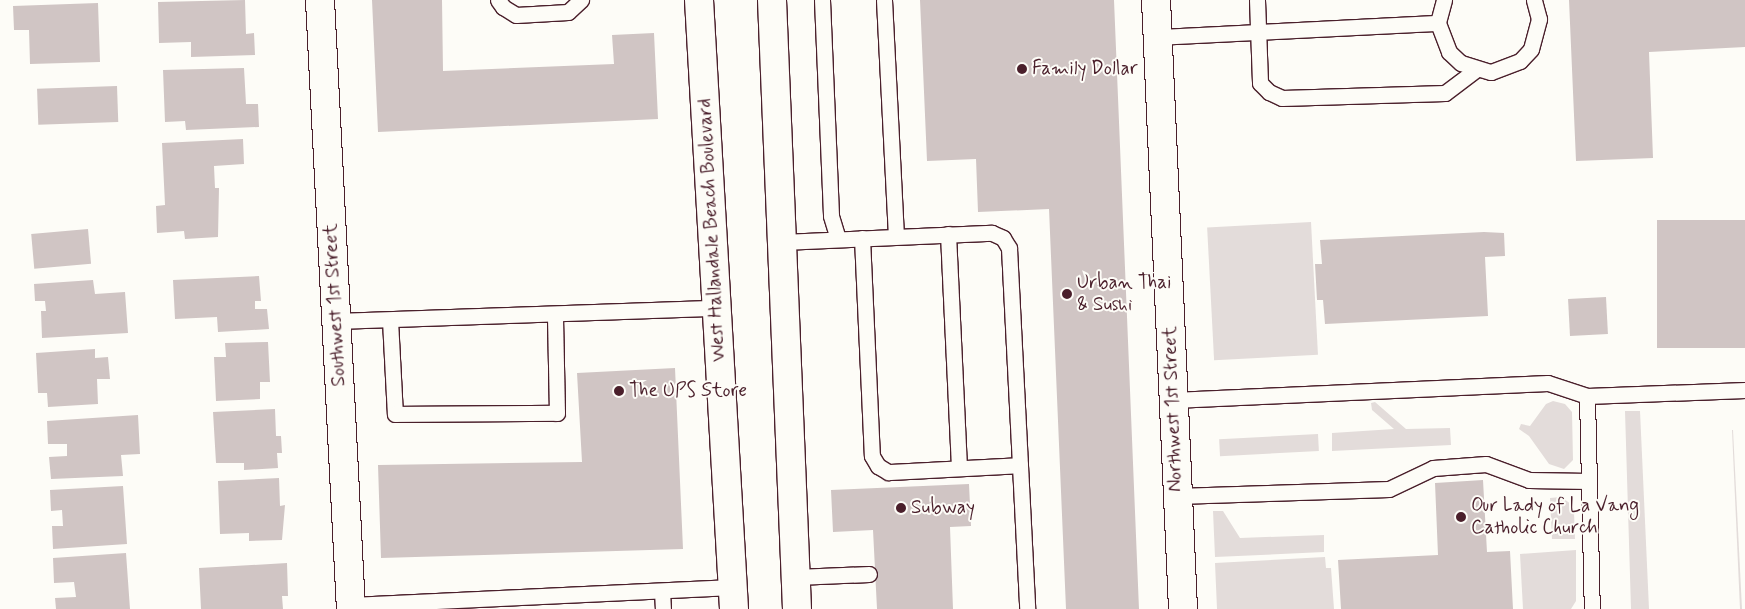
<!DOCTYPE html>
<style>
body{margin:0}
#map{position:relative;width:1745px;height:609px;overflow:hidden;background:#fdfcf7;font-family:Mynerve,sans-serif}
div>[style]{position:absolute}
.green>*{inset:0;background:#e3dcda;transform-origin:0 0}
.building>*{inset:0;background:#d0c5c4;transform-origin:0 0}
.roads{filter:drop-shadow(1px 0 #4a1f2b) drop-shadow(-1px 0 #4a1f2b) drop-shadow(0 1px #4a1f2b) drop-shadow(0 -1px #4a1f2b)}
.service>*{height:15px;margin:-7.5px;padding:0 7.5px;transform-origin:7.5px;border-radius:7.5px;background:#fdfcf7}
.minor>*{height:28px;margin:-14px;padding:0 14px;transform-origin:14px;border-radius:14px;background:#fdfcf7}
.primary>*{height:28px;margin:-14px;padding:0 14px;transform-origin:14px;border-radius:14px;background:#fdfcf7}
.dots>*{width:14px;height:14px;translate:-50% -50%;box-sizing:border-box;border:2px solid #fdfcf7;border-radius:50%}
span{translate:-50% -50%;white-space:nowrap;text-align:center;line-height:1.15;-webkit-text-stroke:4px #fdfcf7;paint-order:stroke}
.poi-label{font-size:19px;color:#4a1f2b}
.left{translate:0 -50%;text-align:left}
.street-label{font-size:19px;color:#4a1f2b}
</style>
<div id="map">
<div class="green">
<i style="left:1311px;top:222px;width:133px;height:104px;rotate:87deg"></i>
<i style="clip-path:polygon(1553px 401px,1565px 404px,1572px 412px,1573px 460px,1564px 469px,1549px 464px,1529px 436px,1519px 429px,1521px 424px,1530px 426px,1546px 404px)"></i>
<i style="clip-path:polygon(1375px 402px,1406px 429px,1450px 428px,1451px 445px,1332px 451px,1332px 433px,1394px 429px,1372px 410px,1371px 403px)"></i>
<i style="clip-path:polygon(1625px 411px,1640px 411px,1649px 609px,1631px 609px)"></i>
<i style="clip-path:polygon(1732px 430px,1733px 430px,1742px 609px,1740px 609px)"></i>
<i style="left:1318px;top:434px;width:17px;height:99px;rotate:87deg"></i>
<i style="clip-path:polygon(1561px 497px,1571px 504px,1574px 512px,1575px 539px,1552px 539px,1550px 498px)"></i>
<i style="clip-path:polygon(1213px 511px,1223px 511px,1240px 538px,1324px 535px,1324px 552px,1215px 557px)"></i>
<i style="clip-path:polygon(1576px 550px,1576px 601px,1571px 609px,1523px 609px,1520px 554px)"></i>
<i style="clip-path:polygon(1325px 557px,1326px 568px,1331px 568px,1334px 609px,1217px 609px,1215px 563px)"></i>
</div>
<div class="building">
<i style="clip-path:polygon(245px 0,246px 34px,254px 33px,255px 55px,191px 57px,191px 42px,159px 43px,158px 2px)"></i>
<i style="clip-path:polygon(372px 0,442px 0,443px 71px,614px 64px,612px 35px,654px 33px,658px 119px,378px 132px)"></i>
<i style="clip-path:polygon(920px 0,1114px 0,1139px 609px,1066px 609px,1049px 209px,978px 212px,976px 159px,927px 161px)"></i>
<i style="clip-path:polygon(1569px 0,1745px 0,1745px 47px,1649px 52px,1653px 158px,1576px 161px)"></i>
<i style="clip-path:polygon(98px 3px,100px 62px,30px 64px,29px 30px,14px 30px,13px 6px)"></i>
<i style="clip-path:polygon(244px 68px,246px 104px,258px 104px,259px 127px,186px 130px,185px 121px,165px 122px,163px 70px)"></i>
<i style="left:117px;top:86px;width:36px;height:80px;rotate:88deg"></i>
<i style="clip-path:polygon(243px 139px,244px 164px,214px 166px,215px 188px,219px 188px,218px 237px,185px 239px,184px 231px,157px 233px,156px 206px,165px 205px,162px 143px)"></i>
<i style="left:1745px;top:220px;width:128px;height:88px;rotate:90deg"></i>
<i style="left:88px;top:229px;width:35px;height:57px;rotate:85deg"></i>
<i style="clip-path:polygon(1484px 232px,1504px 233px,1505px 256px,1485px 257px,1488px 316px,1325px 324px,1323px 300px,1317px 300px,1315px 264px,1322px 264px,1320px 240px)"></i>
<i style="clip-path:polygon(259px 276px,261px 301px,255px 301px,255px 309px,267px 309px,269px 329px,218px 332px,217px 317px,175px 319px,173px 280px)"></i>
<i style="clip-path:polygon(93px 280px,95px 294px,125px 292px,128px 333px,42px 338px,41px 311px,46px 311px,45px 301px,35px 301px,34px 284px)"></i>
<i style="left:1606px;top:297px;width:37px;height:38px;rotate:87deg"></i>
<i style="clip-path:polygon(268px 342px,270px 382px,260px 382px,260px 399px,216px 401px,214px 357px,226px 357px,225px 343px)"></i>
<i style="clip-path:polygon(95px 349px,95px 358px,108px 357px,110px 379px,97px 379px,98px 404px,48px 407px,47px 393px,38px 393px,36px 353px)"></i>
<i style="clip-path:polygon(675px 368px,683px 549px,381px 558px,378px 465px,582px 462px,577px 373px)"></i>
<i style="clip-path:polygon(275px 409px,276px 436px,281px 436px,282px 453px,277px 453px,278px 468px,244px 470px,244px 463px,216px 463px,213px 412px)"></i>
<i style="clip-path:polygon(138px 415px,140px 454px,121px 455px,123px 476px,51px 479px,49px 457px,67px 456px,67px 444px,48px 444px,47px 421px)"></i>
<i style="clip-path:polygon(279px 478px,280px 506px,285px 505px,282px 540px,249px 541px,249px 533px,220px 534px,218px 481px)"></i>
<i style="clip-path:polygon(1483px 480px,1487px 552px,1510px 551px,1513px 609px,1341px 609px,1338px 560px,1438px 555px,1435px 483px)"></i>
<i style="clip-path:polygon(969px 484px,971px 526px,950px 527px,953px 609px,877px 609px,873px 530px,833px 532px,831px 490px)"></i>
<i style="clip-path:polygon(123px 486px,127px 544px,53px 549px,52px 526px,63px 526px,62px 510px,51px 511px,50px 490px)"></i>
<i style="clip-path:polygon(126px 553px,130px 609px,56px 609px,55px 598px,76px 597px,74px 582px,54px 583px,53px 558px)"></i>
<i style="clip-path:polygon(287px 563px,288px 596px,282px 596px,283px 609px,201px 609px,199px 568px)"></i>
</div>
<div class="roads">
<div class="service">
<i style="left:498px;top:0;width:9px;rotate:54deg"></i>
<i style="left:503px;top:7px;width:15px;rotate:32deg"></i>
<i style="left:516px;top:15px;width:52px;rotate:-3.3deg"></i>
<i style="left:568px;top:12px;width:18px;rotate:-43deg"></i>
<i style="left:822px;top:0;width:216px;rotate:87.6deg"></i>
<i style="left:831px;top:216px;width:24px;rotate:73deg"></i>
<i style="left:884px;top:0;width:236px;rotate:87.1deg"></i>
<i style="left:1257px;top:0;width:83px;rotate:87.9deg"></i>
<i style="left:1260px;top:83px;width:13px;rotate:45deg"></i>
<i style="left:1269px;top:92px;width:14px;rotate:25deg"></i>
<i style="left:1282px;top:98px;width:163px;rotate:-1.8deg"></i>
<i style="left:1445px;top:93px;width:38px;rotate:-37deg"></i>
<i style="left:1444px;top:0;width:24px;rotate:105deg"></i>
<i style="left:1438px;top:23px;width:31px;rotate:69deg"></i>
<i style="left:1449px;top:52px;width:16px;rotate:43deg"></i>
<i style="left:1461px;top:63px;width:31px;rotate:17deg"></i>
<i style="left:1491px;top:72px;width:31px;rotate:-21deg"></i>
<i style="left:1520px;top:61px;width:16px;rotate:-47deg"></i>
<i style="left:1531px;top:49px;width:31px;rotate:-75deg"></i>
<i style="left:1539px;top:19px;width:20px;rotate:-105deg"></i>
<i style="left:1158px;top:37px;width:280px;rotate:-2.9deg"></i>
<i style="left:948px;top:234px;width:234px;rotate:87.3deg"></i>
<i style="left:862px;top:238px;width:218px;rotate:87.4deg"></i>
<i style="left:872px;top:456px;width:12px;rotate:59deg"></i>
<i style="left:878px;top:466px;width:12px;rotate:31deg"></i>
<i style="left:888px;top:472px;width:132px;rotate:-3deg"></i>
<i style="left:782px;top:242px;width:210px;rotate:-2.5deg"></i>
<i style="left:992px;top:233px;width:12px;rotate:24deg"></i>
<i style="left:1003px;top:238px;width:12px;rotate:59deg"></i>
<i style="left:1009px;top:248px;width:361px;rotate:87.1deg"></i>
<i style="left:390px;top:320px;width:94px;rotate:87deg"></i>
<i style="left:395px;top:414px;width:162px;rotate:-0.4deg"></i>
<i style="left:557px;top:413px;width:99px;rotate:-91.2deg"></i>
<i style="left:336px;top:321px;width:380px;rotate:-2deg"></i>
<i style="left:1587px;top:396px;width:213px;rotate:88.7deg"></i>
<i style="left:1173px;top:400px;width:375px;rotate:-2.6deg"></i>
<i style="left:1548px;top:383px;width:41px;rotate:18.4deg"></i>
<i style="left:1587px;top:396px;width:158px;rotate:-2.2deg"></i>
<i style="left:1177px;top:496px;width:212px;rotate:-1.9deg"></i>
<i style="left:1389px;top:489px;width:49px;rotate:-25.5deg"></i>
<i style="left:1433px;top:468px;width:53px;rotate:-4.3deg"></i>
<i style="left:1486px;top:464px;width:46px;rotate:20.4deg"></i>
<i style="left:1529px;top:480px;width:60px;rotate:1deg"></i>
<i style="left:796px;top:577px;width:73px;rotate:-2.4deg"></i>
<i style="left:662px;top:591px;width:18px;rotate:87deg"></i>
<i style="left:351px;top:605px;width:382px;rotate:-2.7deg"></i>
</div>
<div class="minor">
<i style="left:320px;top:0;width:610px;rotate:87.09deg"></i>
<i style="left:1156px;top:0;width:610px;rotate:87.46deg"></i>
</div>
<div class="primary">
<i style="left:699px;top:0;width:610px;rotate:86.71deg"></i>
<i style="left:772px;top:0;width:610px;rotate:87.65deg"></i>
</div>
</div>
<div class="dots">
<i style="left:1022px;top:69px;background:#4a1f2b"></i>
<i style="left:1067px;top:294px;background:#4a1f2b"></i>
<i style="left:619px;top:391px;background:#4a1f2b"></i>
<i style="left:901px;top:508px;background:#4a1f2b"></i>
<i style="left:1461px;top:517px;background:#4a1f2b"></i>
</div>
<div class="poi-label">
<span class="left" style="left:1032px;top:69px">Family Dollar</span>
<span class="left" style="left:1077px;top:294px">Urban Thai<br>&amp; Sushi</span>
<span class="left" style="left:629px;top:391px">The UPS Store</span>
<span class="left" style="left:1471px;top:517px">Our Lady of La Vang<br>Catholic Church</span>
<span class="left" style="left:911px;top:508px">Subway</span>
</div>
<div class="street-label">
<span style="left:712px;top:230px;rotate:-93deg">West Hallandale Beach Boulevard</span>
<span style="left:335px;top:305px;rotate:-93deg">Southwest 1st Street</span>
<span style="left:1173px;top:409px;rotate:-92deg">Northwest 1st Street</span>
</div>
</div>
